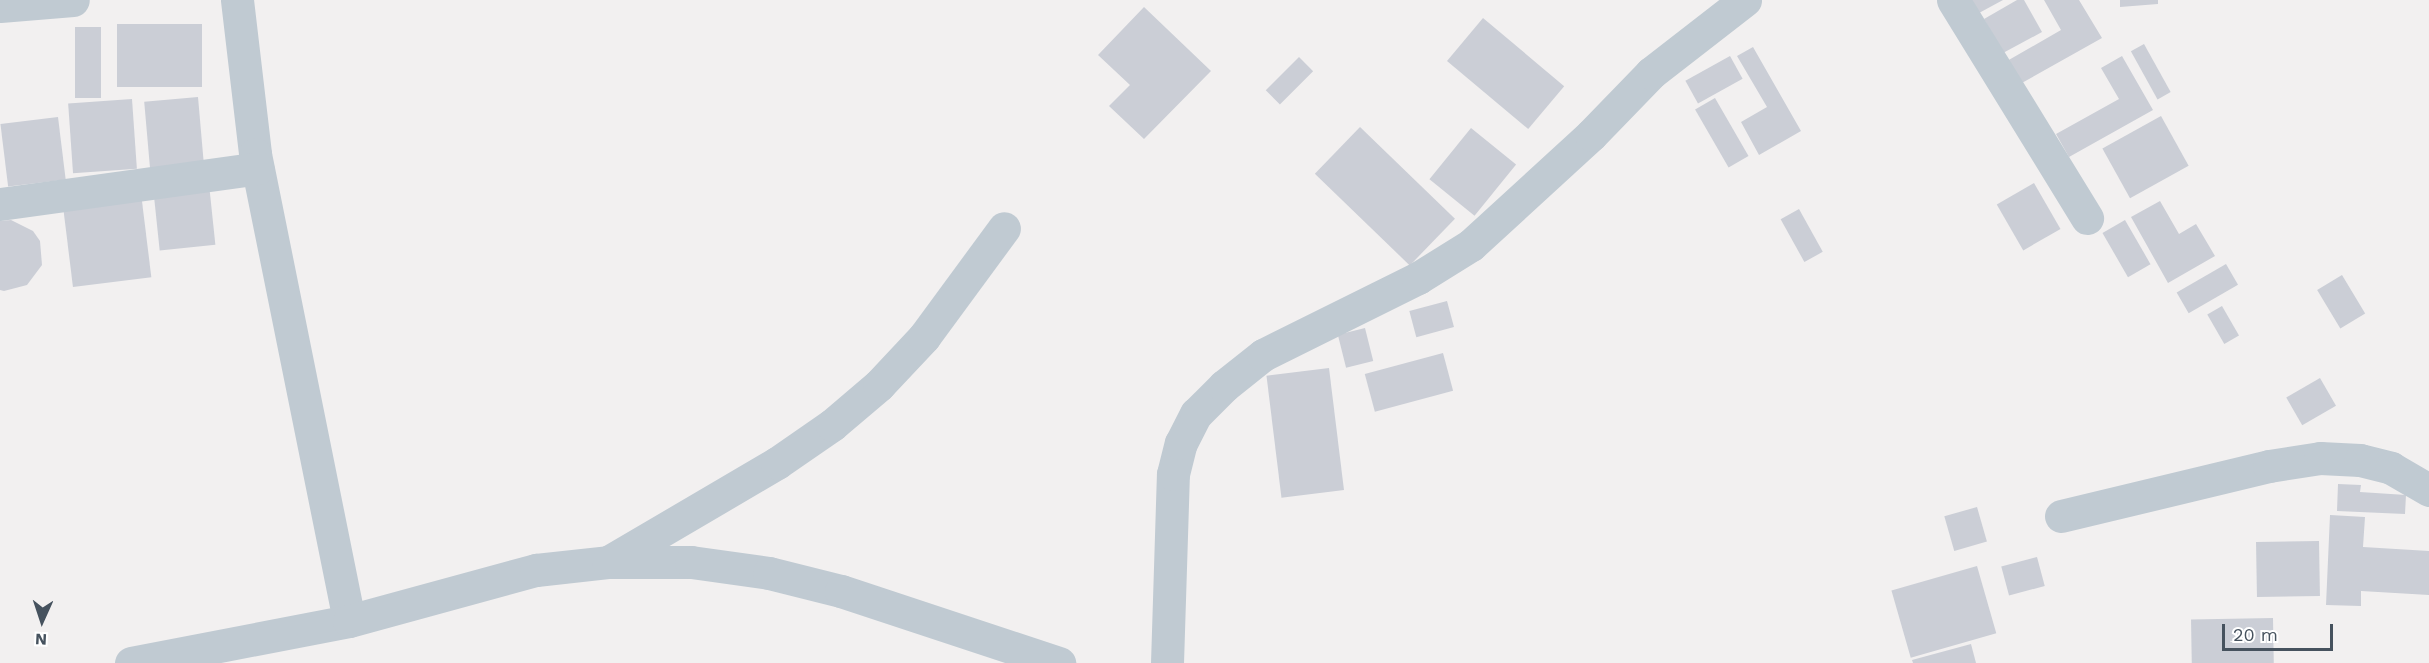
<!DOCTYPE html>
<style>
body{margin:0}
#map{position:relative;width:2429px;height:663px;overflow:hidden;background:#f2f0f0;font-family:"Work Sans",sans-serif}
div>[style]{position:absolute}
.building>*{inset:0;background:#cbced6;transform-origin:0 0}
.street>*{height:33px;margin:-16.5px;padding:0 16.5px;transform-origin:16.5px;border-radius:16.5px;background:#c0cad2}
span{translate:-50% -50%;white-space:nowrap;text-align:center;line-height:1.15;-webkit-text-stroke:5px #fff;paint-order:stroke}
.north{position:absolute;left:12px;top:591px;width:60px;height:60px;-webkit-text-stroke:4px #fff;paint-order:stroke;rotate:183deg;font-size:16px;font-weight:700;line-height:24px;text-align:center;color:#46525e}
.north::after{content:'';display:block;margin:auto;width:21px;height:27px;background:#46525e;clip-path:polygon(50% 0,100% 100%,50% 72%,0 100%)}
.scale{position:absolute;left:2222px;top:624px;width:111px;height:27px;box-sizing:border-box;border:3px solid #46525e;border-top:0;padding-left:8px;font-size:18px;line-height:21px;white-space:nowrap;color:#46525e;-webkit-text-stroke:4px #fff;paint-order:stroke}
</style>
<div id="map">
<div class="building">
<i style="clip-path:polygon(1971px 0,2003px 0,1979px 13px)"></i>
<i style="clip-path:polygon(2017px 0,2024px 0,2042px 32px,2003px 53px,1984px 19px)"></i>
<i style="clip-path:polygon(2044px 0,2079px 0,2102px 38px,2020px 84px,2007px 61px,2061px 30px)"></i>
<i style="clip-path:polygon(2120px 0,2158px 0,2158px 4px,2120px 7px)"></i>
<i style="clip-path:polygon(1144px 7px,1211px 71px,1144px 139px,1109px 106px,1130px 85px,1098px 55px)"></i>
<i style="left:1483px;top:18px;width:106px;height:56px;rotate:40deg"></i>
<i style="left:202px;top:24px;width:63px;height:85px;rotate:90deg"></i>
<i style="left:75px;top:27px;width:26px;height:71px"></i>
<i style="left:2144px;top:44px;width:55px;height:15px;rotate:61deg"></i>
<i style="clip-path:polygon(1753px 47px,1801px 131px,1759px 155px,1741px 122px,1767px 107px,1737px 56px)"></i>
<i style="left:1730px;top:56px;width:26px;height:51px;rotate:61deg"></i>
<i style="clip-path:polygon(2122px 56px,2153px 110px,2069px 157px,2056px 134px,2119px 99px,2101px 68px)"></i>
<i style="left:1299px;top:57px;width:20px;height:47px;rotate:45deg"></i>
<i style="left:198px;top:97px;width:69px;height:54px;rotate:85deg"></i>
<i style="left:1715px;top:98px;width:67px;height:23px;rotate:60deg"></i>
<i style="left:132px;top:99px;width:70px;height:64px;rotate:86deg"></i>
<i style="left:2161px;top:116px;width:57px;height:67px;rotate:61deg"></i>
<i style="left:58px;top:117px;width:63px;height:58px;rotate:83deg"></i>
<i style="left:1360px;top:127px;width:132px;height:65px;rotate:44deg"></i>
<i style="left:1471px;top:128px;width:58px;height:66px;rotate:39deg"></i>
<i style="left:2034px;top:183px;width:53px;height:43px;rotate:60deg"></i>
<i style="left:209px;top:184px;width:61px;height:56px;rotate:84deg"></i>
<i style="left:141px;top:193px;width:85px;height:79px;rotate:83deg"></i>
<i style="clip-path:polygon(2160px 201px,2179px 234px,2196px 224px,2215px 256px,2168px 283px,2131px 217px)"></i>
<i style="left:1799px;top:209px;width:49px;height:21px;rotate:61deg"></i>
<i style="clip-path:polygon(11px 220px,33px 231px,40px 241px,42px 265px,27px 285px,4px 291px,0 290px,0 221px)"></i>
<i style="left:2125px;top:220px;width:51px;height:26px;rotate:60deg"></i>
<i style="left:2226px;top:264px;width:24px;height:57px;rotate:60deg"></i>
<i style="left:2342px;top:275px;width:45px;height:29px;rotate:59deg"></i>
<i style="left:1447px;top:301px;width:27px;height:39px;rotate:75deg"></i>
<i style="left:2222px;top:306px;width:34px;height:17px;rotate:60deg"></i>
<i style="left:1365px;top:328px;width:34px;height:28px;rotate:76deg"></i>
<i style="left:1443px;top:353px;width:39px;height:81px;rotate:75deg"></i>
<i style="left:1329px;top:368px;width:123px;height:63px;rotate:83deg"></i>
<i style="left:2320px;top:378px;width:32px;height:39px;rotate:60deg"></i>
<i style="clip-path:polygon(2338px 484px,2361px 485px,2360px 492px,2406px 495px,2405px 514px,2337px 511px)"></i>
<i style="left:1977px;top:507px;width:36px;height:34px;rotate:74deg"></i>
<i style="clip-path:polygon(2330px 515px,2365px 517px,2363px 547px,2429px 551px,2429px 595px,2361px 591px,2361px 606px,2326px 605px)"></i>
<i style="left:2319px;top:541px;width:55px;height:63px;rotate:89deg"></i>
<i style="left:2037px;top:557px;width:30px;height:37px;rotate:75deg"></i>
<i style="left:1977px;top:566px;width:70px;height:89px;rotate:74deg"></i>
<i style="left:2273px;top:618px;width:45px;height:82px;rotate:89deg"></i>
<i style="clip-path:polygon(1971px 644px,1976px 663px,1913px 663px,1912px 660px)"></i>
</div>
<div class="street">
<i style="left:237px;top:0;width:155px;rotate:83.3deg"></i>
<i style="left:255px;top:154px;width:476px;rotate:78.6deg"></i>
<i style="left:1953px;top:0;width:256px;rotate:58.4deg"></i>
<i style="left:0;top:6px;width:73px;rotate:-4.7deg"></i>
<i style="left:0;top:204px;width:260px;rotate:-7.9deg"></i>
<i style="left:2061px;top:516px;width:214px;rotate:-13.5deg"></i>
<i style="left:2269px;top:466px;width:52px;rotate:-8.9deg"></i>
<i style="left:2320px;top:458px;width:40px;rotate:2.9deg"></i>
<i style="left:2360px;top:460px;width:32px;rotate:14deg"></i>
<i style="left:2391px;top:468px;width:44px;rotate:30.1deg"></i>
<i style="left:610px;top:561px;width:194px;rotate:-30.4deg"></i>
<i style="left:777px;top:463px;width:67px;rotate:-34.6deg"></i>
<i style="left:832px;top:425px;width:62px;rotate:-40.4deg"></i>
<i style="left:879px;top:385px;width:66px;rotate:-46.8deg"></i>
<i style="left:924px;top:337px;width:135px;rotate:-53.7deg"></i>
<i style="left:131px;top:663px;width:222px;rotate:-10.9deg"></i>
<i style="left:349px;top:621px;width:194px;rotate:-15.3deg"></i>
<i style="left:536px;top:570px;width:72px;rotate:-6.3deg"></i>
<i style="left:608px;top:562px;width:83px"></i>
<i style="left:691px;top:562px;width:79px;rotate:8deg"></i>
<i style="left:769px;top:573px;width:74px;rotate:14deg"></i>
<i style="left:841px;top:591px;width:230px;rotate:18.3deg"></i>
<i style="left:1167px;top:663px;width:189px;rotate:-88.2deg"></i>
<i style="left:1173px;top:474px;width:32px;rotate:-76deg"></i>
<i style="left:1181px;top:443px;width:33px;rotate:-63deg"></i>
<i style="left:1196px;top:414px;width:40px;rotate:-45deg"></i>
<i style="left:1224px;top:386px;width:50px;rotate:-38.5deg"></i>
<i style="left:1263px;top:355px;width:173px;rotate:-26.4deg"></i>
<i style="left:1418px;top:278px;width:62px;rotate:-31.9deg"></i>
<i style="left:1471px;top:245px;width:163px;rotate:-42.5deg"></i>
<i style="left:1591px;top:135px;width:86px;rotate:-45.9deg"></i>
<i style="left:1651px;top:73px;width:119px;rotate:-37.8deg"></i>
</div>
<div class="north">N</div>
<div class="scale">20 m</div>
</div>
